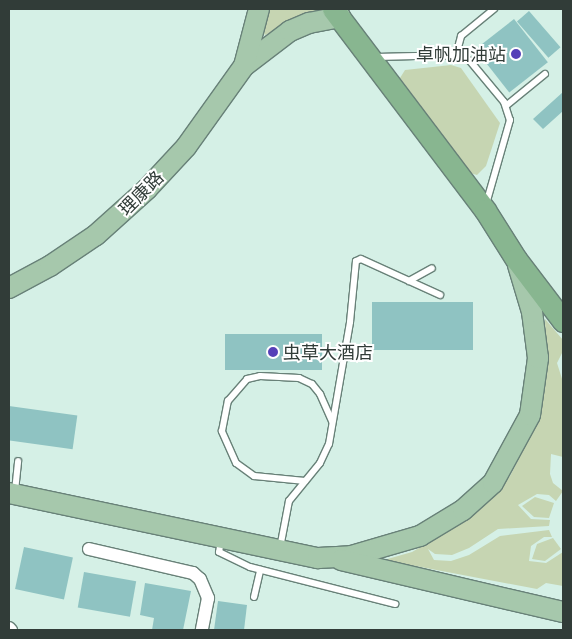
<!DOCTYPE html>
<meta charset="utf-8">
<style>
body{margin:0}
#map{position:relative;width:572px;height:639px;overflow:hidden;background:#d5f0e6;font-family:Barlow,"Noto Sans SC",sans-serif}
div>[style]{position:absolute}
.green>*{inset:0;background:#c6d5b2}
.building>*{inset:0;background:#8fc3c2;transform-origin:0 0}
.roads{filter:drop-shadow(1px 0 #688178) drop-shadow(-1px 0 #688178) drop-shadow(0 1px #688178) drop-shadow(0 -1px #688178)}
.service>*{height:6px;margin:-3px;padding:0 3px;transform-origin:3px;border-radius:3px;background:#fff}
.minor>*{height:12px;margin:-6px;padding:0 6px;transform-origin:6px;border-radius:6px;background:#fff}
.primary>*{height:20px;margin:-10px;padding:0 10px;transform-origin:10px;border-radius:10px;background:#a6c8ac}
.trunk>*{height:21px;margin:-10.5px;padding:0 10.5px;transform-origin:10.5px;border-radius:10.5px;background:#88b690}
.dots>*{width:14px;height:14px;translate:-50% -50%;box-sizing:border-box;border:2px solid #fff;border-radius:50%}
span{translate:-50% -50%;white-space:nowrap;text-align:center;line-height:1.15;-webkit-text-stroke:4px #fff;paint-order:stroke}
.poi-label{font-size:18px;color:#313c38}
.right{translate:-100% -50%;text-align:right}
.left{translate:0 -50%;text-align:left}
.street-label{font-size:18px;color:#313c38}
.frame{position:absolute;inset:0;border:10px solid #313c38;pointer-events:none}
</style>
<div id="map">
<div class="green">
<i style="clip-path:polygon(268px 9px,320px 9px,265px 35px,262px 31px)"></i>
<i style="clip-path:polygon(451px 65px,461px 68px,500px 123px,486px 166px,477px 175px,470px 173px,400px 78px,405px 70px)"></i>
<i style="clip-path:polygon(545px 319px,563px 340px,563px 351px,557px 363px,563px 382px,563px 457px,551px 454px,550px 474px,553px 483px,563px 491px,556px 501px,549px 495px,537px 494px,518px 505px,531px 519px,550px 520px,549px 526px,498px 529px,469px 548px,452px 555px,435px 554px,428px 549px,434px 560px,451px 561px,469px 555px,500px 536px,549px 530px,552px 537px,544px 537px,531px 546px,529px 561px,546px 563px,563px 552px,563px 586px,546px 583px,537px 589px,384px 560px,412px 552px,466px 521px,510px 476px,533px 430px,546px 365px)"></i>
<i style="clip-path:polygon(535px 497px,554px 503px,549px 518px,534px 517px,522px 506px)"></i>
<i style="clip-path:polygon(553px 538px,561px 549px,545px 561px,532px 559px,537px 544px)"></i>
</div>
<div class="building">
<i style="left:529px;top:11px;width:48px;height:16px;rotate:49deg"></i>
<i style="left:514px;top:19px;width:55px;height:49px;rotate:52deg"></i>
<i style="clip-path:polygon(563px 92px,563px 111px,543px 129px,533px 119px)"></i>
<i style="left:372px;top:302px;width:101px;height:48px"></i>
<i style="left:225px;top:334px;width:97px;height:36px"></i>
<i style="left:9px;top:406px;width:69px;height:34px;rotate:8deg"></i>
<i style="left:24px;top:547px;width:50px;height:43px;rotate:12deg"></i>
<i style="left:84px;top:572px;width:53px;height:36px;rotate:10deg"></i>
<i style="clip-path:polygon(145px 583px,191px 591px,183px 630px,152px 630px,154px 618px,140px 615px)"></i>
<i style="clip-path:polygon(218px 601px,247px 605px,244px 630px,214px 630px)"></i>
</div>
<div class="roads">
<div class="service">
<i style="left:456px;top:55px;width:20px;rotate:-75deg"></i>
<i style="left:461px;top:36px;width:43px;rotate:-39.3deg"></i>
<i style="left:376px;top:57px;width:80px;rotate:-1.4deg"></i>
<i style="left:456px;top:55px;width:15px;rotate:23deg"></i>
<i style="left:470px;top:61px;width:53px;rotate:50.3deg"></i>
<i style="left:504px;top:102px;width:19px;rotate:72deg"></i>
<i style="left:510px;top:120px;width:87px;rotate:105.9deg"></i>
<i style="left:507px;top:105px;width:49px;rotate:-39.2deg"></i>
<i style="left:409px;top:281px;width:26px;rotate:-29deg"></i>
<i style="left:305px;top:481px;width:51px;rotate:-174.4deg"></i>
<i style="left:254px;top:476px;width:22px;rotate:-144deg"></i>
<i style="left:236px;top:463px;width:35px;rotate:-114deg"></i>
<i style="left:222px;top:431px;width:31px;rotate:-79deg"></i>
<i style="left:228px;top:401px;width:29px;rotate:-49deg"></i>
<i style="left:247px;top:379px;width:13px;rotate:-13deg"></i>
<i style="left:260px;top:376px;width:39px;rotate:3deg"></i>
<i style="left:299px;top:378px;width:14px;rotate:25deg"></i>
<i style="left:312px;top:384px;width:13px;rotate:51deg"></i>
<i style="left:320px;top:394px;width:30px;rotate:66deg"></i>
<i style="left:15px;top:491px;width:30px;rotate:-84deg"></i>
<i style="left:221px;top:540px;width:12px;rotate:99deg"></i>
<i style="left:219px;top:552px;width:34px;rotate:26deg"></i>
<i style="left:250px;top:567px;width:150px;rotate:14.3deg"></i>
<i style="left:280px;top:548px;width:48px;rotate:-79.2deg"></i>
<i style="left:289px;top:501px;width:49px;rotate:-50.8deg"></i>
<i style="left:320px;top:463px;width:21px;rotate:-65deg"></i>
<i style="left:329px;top:444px;width:124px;rotate:-80.2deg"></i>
<i style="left:350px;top:322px;width:61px;rotate:-84.4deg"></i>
<i style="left:356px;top:261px;width:5px;rotate:-22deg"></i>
<i style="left:361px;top:259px;width:87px;rotate:24.5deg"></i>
<i style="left:254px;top:597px;width:28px;rotate:-77deg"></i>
</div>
<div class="minor">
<i style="left:89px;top:549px;width:107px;rotate:13deg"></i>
<i style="left:193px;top:573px;width:9px;rotate:41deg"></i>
<i style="left:200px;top:579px;width:21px;rotate:67deg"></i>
<i style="left:208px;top:598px;width:33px;rotate:101deg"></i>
<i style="left:9px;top:628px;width:3px;rotate:45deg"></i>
</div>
<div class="primary">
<i style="left:244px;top:66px;width:58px;rotate:-37.3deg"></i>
<i style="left:290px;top:31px;width:21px;rotate:-23deg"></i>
<i style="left:309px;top:23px;width:32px;rotate:-11deg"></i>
<i style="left:9px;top:288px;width:47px;rotate:-28.2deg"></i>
<i style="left:50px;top:266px;width:55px;rotate:-34deg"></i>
<i style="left:96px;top:235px;width:69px;rotate:-42deg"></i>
<i style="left:147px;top:189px;width:57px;rotate:-47.1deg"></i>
<i style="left:186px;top:147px;width:100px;rotate:-54.4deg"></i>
<i style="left:244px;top:66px;width:59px;rotate:-75.3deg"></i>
<i style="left:9px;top:493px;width:316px;rotate:11.9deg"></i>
<i style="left:318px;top:558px;width:33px;rotate:-3deg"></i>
<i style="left:351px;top:556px;width:72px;rotate:-16.2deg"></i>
<i style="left:420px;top:536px;width:50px;rotate:-31.2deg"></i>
<i style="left:463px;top:510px;width:40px;rotate:-42deg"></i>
<i style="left:493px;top:483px;width:77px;rotate:-61.4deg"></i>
<i style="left:530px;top:415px;width:58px;rotate:-82deg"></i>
<i style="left:538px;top:358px;width:46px;rotate:-97.4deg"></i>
<i style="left:532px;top:312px;width:49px;rotate:-106.6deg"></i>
<i style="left:341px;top:560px;width:228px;rotate:13.2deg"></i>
</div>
<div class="trunk">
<i style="left:333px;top:9px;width:252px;rotate:52.9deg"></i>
<i style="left:485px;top:210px;width:58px;rotate:57.7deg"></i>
<i style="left:516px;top:259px;width:78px;rotate:52.8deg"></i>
</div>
</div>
<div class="dots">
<i style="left:516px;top:54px;background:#5640b8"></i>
<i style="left:273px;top:352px;background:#5640b8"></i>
</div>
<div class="poi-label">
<span class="right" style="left:506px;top:54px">卓帆加油站</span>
<span class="left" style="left:283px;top:352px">虫草大酒店</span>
</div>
<div class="street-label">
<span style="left:141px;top:193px;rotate:-45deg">理康路</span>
</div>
<div class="frame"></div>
</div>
